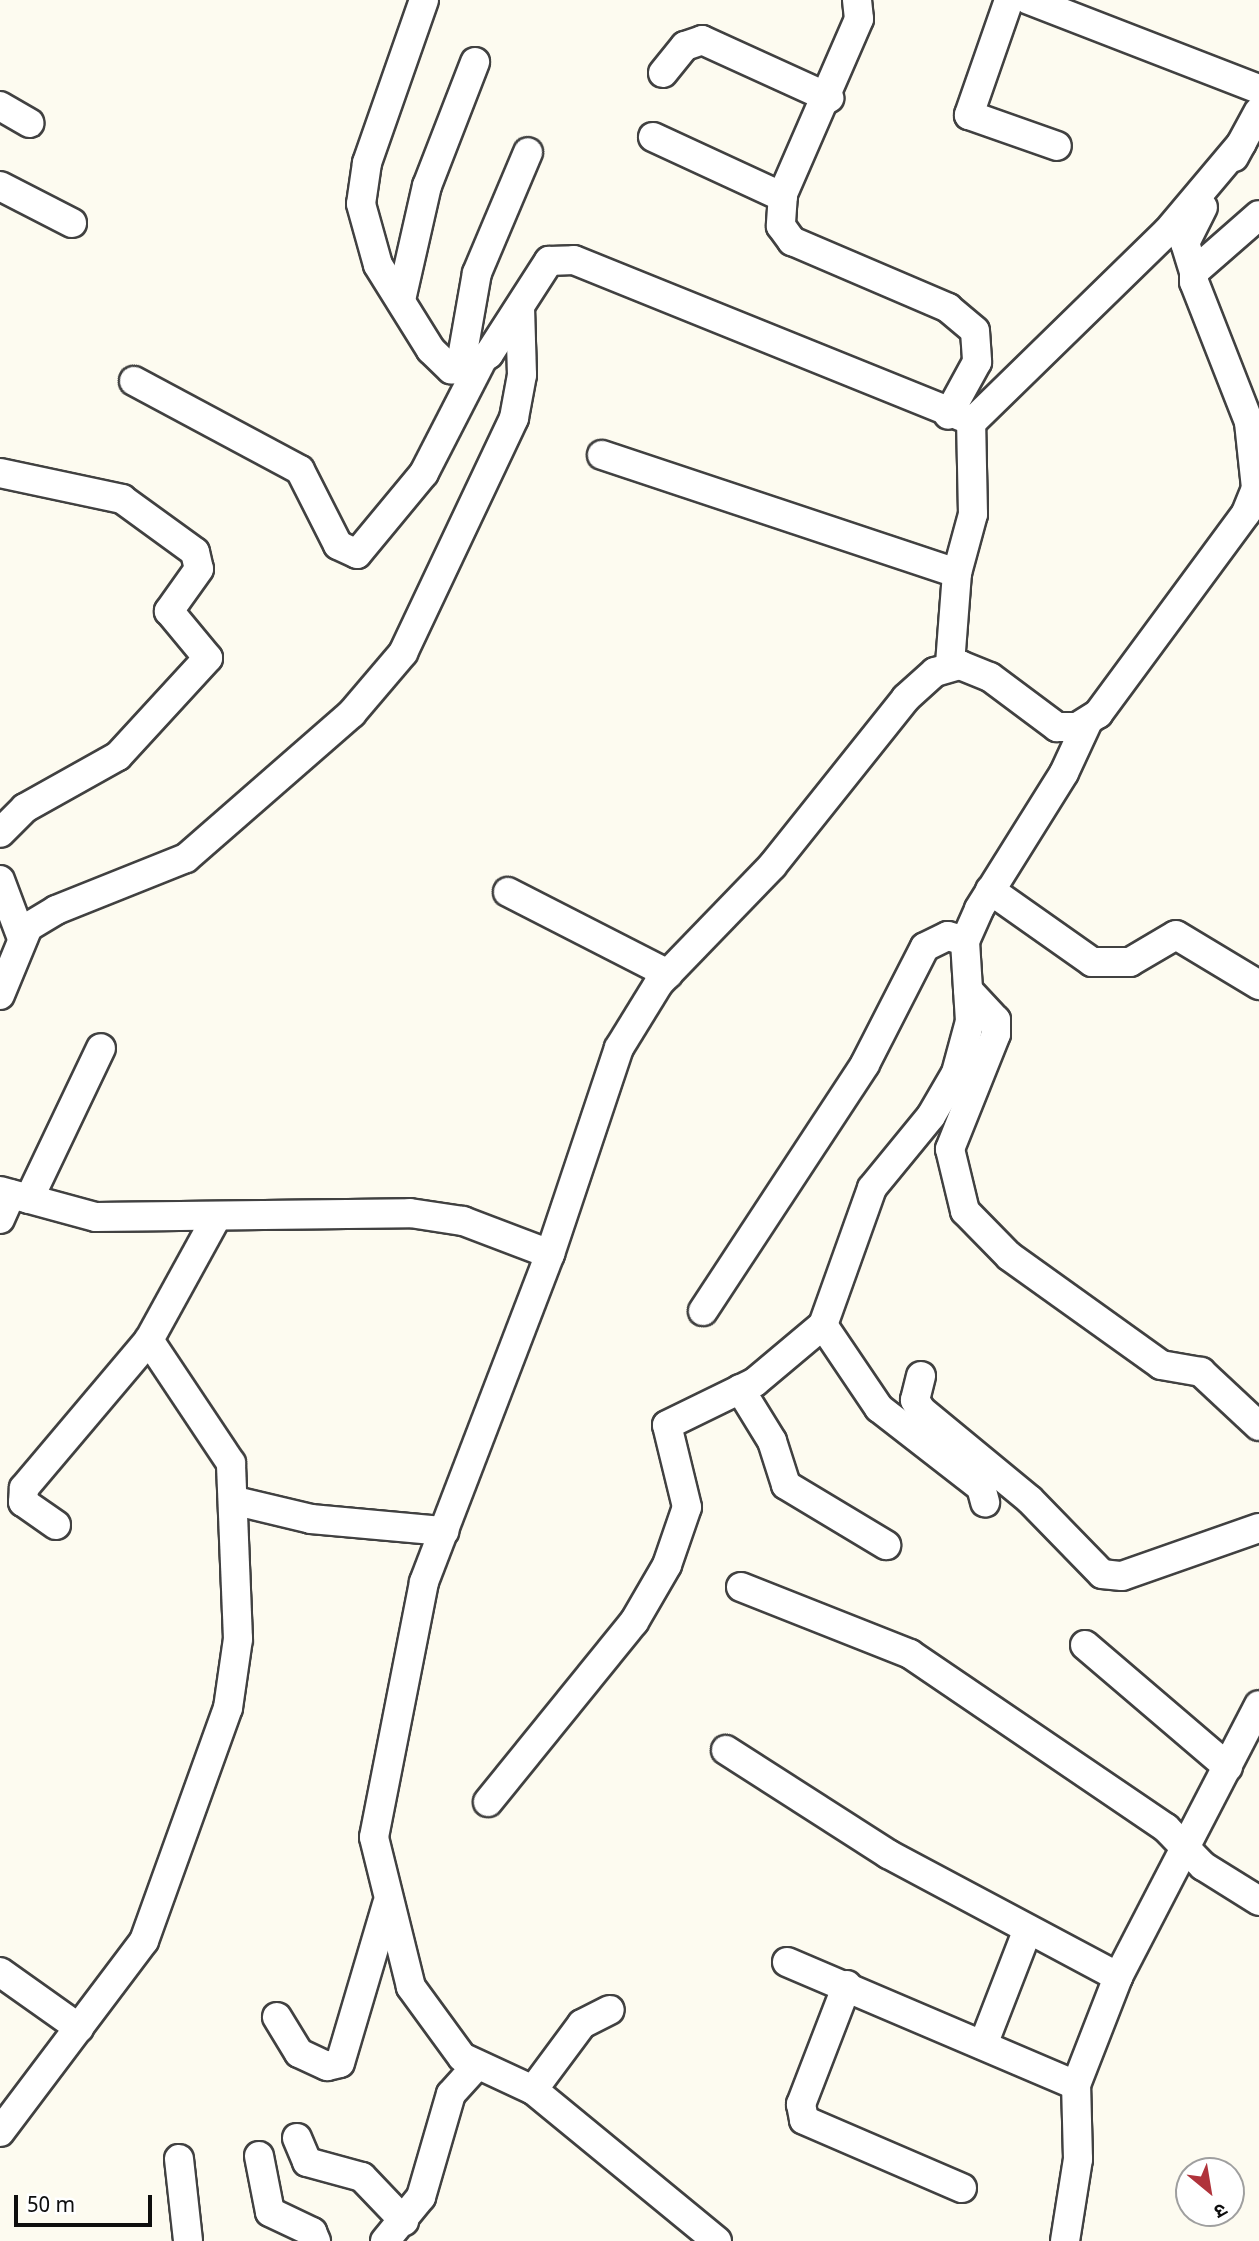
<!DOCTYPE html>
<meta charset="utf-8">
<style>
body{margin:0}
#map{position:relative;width:1259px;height:2241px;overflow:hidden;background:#fdfbf0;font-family:Georgia,"Noto Sans Devanagari",serif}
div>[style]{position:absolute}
.roads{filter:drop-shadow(2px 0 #414141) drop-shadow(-2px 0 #414141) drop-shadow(0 2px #414141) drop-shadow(0 -2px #414141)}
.minor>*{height:28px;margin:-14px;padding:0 14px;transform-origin:14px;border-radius:14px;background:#fff}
span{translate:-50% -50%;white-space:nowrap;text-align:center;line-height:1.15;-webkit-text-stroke:7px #fff;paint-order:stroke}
.north{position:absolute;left:1175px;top:2157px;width:70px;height:70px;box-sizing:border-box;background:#fff;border:2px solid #9f9f9f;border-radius:50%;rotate:150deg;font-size:19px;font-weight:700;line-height:28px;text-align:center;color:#0e0e0e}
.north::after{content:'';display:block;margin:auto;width:24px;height:32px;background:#b0333b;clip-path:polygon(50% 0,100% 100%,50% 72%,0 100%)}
.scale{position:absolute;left:14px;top:2195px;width:138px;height:32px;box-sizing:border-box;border:4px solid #0e0e0e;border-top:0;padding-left:9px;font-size:21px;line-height:24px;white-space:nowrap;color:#0e0e0e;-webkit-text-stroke:5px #fff;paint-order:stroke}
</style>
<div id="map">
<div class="roads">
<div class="minor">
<i style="left:424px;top:0;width:173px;rotate:109.3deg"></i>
<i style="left:367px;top:163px;width:41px;rotate:98.3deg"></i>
<i style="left:361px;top:204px;width:63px;rotate:74.4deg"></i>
<i style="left:378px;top:265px;width:100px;rotate:58.1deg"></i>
<i style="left:431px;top:350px;width:28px;rotate:44deg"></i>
<i style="left:451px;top:369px;width:16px;rotate:4deg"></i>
<i style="left:467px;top:370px;width:27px;rotate:-36deg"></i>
<i style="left:489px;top:354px;width:111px;rotate:-57.2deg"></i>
<i style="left:549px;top:261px;width:25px;rotate:-2deg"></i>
<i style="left:574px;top:260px;width:430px;rotate:22deg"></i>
<i style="left:973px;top:421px;width:271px;rotate:-44.3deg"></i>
<i style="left:1167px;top:232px;width:116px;rotate:-49.9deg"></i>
<i style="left:857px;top:0;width:19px;rotate:84deg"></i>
<i style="left:859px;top:19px;width:191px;rotate:113.5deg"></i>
<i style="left:783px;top:194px;width:32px;rotate:94deg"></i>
<i style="left:781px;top:226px;width:19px;rotate:54deg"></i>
<i style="left:792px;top:241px;width:170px;rotate:23.2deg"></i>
<i style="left:948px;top:308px;width:35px;rotate:40deg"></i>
<i style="left:975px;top:331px;width:31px;rotate:86deg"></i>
<i style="left:977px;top:362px;width:60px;rotate:118.7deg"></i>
<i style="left:1009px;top:0;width:122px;rotate:109.2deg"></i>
<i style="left:969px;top:115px;width:93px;rotate:19.4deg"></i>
<i style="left:1029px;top:0;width:247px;rotate:21.2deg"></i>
<i style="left:663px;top:73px;width:35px;rotate:-51deg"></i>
<i style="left:685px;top:46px;width:18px;rotate:-19deg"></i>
<i style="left:702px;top:40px;width:140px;rotate:24.5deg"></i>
<i style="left:0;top:106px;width:34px;rotate:30deg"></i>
<i style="left:653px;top:137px;width:143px;rotate:24.8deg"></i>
<i style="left:1234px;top:157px;width:52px;rotate:-61.5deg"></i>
<i style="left:0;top:186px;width:81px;rotate:27.2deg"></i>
<i style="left:1194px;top:272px;width:30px;rotate:-107deg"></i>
<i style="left:1185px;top:243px;width:40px;rotate:-63.4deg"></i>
<i style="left:401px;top:300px;width:117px;rotate:-77.2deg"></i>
<i style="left:427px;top:186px;width:133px;rotate:-68.8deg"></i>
<i style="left:460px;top:369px;width:97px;rotate:-80deg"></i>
<i style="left:477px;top:273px;width:131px;rotate:-67.1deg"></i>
<i style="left:134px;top:381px;width:188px;rotate:28.2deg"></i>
<i style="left:300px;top:470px;width:84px;rotate:63.1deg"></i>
<i style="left:338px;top:545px;width:21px;rotate:25deg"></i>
<i style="left:357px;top:554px;width:105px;rotate:-50.4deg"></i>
<i style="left:424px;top:473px;width:123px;rotate:-62.8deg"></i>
<i style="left:602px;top:455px;width:374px;rotate:18.4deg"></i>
<i style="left:0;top:473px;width:125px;rotate:12deg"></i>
<i style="left:122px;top:499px;width:90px;rotate:36deg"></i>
<i style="left:195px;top:552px;width:17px;rotate:77deg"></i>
<i style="left:199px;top:569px;width:52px;rotate:125.5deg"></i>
<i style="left:169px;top:611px;width:61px;rotate:50.3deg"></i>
<i style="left:208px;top:658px;width:133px;rotate:132.6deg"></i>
<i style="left:118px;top:756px;width:107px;rotate:150.8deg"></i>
<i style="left:25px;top:808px;width:35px;rotate:135deg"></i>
<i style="left:950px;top:664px;width:91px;rotate:-85.6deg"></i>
<i style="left:957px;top:573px;width:61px;rotate:-74.8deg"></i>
<i style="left:973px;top:514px;width:93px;rotate:-91.2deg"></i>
<i style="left:0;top:880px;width:60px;rotate:69.4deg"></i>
<i style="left:990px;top:890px;width:125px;rotate:35.2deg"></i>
<i style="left:1092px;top:962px;width:38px"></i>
<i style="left:1130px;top:962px;width:53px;rotate:-30.4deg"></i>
<i style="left:1176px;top:935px;width:97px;rotate:31.1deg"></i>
<i style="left:508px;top:892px;width:180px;rotate:27.1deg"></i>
<i style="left:968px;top:990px;width:41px;rotate:47deg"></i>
<i style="left:996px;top:1020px;width:14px;rotate:90deg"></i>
<i style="left:996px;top:1034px;width:124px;rotate:111.8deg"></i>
<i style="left:950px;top:1149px;width:64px;rotate:76.4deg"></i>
<i style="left:965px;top:1211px;width:63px;rotate:45.6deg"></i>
<i style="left:1009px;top:1256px;width:187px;rotate:35.6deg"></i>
<i style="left:1161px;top:1365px;width:41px;rotate:9.9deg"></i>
<i style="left:1201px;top:1372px;width:79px;rotate:43deg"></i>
<i style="left:0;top:995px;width:74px;rotate:-67.6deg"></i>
<i style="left:28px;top:927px;width:33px;rotate:-31deg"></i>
<i style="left:56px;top:910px;width:140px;rotate:-21.8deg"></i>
<i style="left:186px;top:858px;width:220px;rotate:-41.1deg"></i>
<i style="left:352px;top:713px;width:79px;rotate:-49.6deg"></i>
<i style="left:403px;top:653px;width:260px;rotate:-64.7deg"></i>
<i style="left:514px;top:418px;width:44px;rotate:-79.5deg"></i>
<i style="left:522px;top:375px;width:67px;rotate:-91.7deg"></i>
<i style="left:0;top:1191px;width:99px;rotate:15.2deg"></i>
<i style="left:96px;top:1217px;width:314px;rotate:-0.7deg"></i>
<i style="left:410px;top:1213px;width:54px;rotate:8.6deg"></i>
<i style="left:463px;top:1221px;width:93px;rotate:20.8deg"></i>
<i style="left:29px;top:1199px;width:167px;rotate:-64.5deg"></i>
<i style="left:0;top:1219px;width:27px;rotate:-66deg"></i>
<i style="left:703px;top:1311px;width:295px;rotate:-56.7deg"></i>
<i style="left:865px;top:1064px;width:131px;rotate:-62.9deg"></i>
<i style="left:925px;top:947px;width:25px;rotate:-26deg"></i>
<i style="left:948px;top:936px;width:18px;rotate:16deg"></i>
<i style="left:823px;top:1325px;width:100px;rotate:56deg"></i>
<i style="left:879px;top:1408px;width:129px;rotate:37.8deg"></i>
<i style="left:981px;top:1487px;width:16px;rotate:75deg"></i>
<i style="left:921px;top:1376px;width:25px;rotate:104deg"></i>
<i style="left:915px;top:1400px;width:12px;rotate:59deg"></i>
<i style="left:921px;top:1410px;width:141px;rotate:39.5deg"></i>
<i style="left:1030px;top:1500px;width:103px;rotate:45.8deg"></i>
<i style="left:1102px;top:1574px;width:20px;rotate:6deg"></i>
<i style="left:1122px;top:1576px;width:145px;rotate:-19.3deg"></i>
<i style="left:740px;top:1389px;width:61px;rotate:58.4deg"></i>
<i style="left:772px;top:1441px;width:46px;rotate:72.3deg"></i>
<i style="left:786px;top:1485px;width:117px;rotate:31deg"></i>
<i style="left:236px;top:1501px;width:77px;rotate:13.5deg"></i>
<i style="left:311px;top:1519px;width:134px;rotate:5.2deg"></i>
<i style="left:56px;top:1525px;width:40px;rotate:-145.1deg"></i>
<i style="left:23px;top:1502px;width:14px;rotate:-86deg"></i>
<i style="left:24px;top:1488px;width:194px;rotate:-49.8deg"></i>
<i style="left:149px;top:1340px;width:139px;rotate:-61.2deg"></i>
<i style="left:741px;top:1587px;width:182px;rotate:21.6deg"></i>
<i style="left:910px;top:1654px;width:310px;rotate:34.2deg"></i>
<i style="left:1166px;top:1828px;width:53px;rotate:45.8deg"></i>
<i style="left:1203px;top:1866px;width:66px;rotate:32deg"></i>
<i style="left:1085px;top:1645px;width:188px;rotate:40.5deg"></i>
<i style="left:726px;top:1750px;width:193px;rotate:32.7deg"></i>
<i style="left:888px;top:1854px;width:261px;rotate:28.1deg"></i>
<i style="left:488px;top:1802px;width:232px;rotate:-51deg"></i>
<i style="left:634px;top:1622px;width:66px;rotate:-59.9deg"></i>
<i style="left:667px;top:1565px;width:61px;rotate:-71deg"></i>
<i style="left:687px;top:1507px;width:84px;rotate:-103.7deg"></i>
<i style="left:667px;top:1425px;width:98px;rotate:-26deg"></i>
<i style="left:755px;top:1382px;width:89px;rotate:-40deg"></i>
<i style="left:823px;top:1325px;width:145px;rotate:-70.3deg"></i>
<i style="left:872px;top:1188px;width:93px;rotate:-50.7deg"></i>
<i style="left:931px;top:1116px;width:50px;rotate:-59.8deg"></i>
<i style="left:956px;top:1073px;width:54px;rotate:-74.9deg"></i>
<i style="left:970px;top:1021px;width:80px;rotate:-93.6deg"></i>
<i style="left:965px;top:941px;width:35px;rotate:-66deg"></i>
<i style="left:979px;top:909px;width:160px;rotate:-58deg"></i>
<i style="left:1064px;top:773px;width:57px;rotate:-65.2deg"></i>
<i style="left:787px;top:1962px;width:314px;rotate:23.1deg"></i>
<i style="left:0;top:1972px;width:97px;rotate:35.3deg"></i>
<i style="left:847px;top:1985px;width:128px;rotate:111.1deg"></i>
<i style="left:801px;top:2104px;width:16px;rotate:79deg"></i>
<i style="left:804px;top:2120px;width:172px;rotate:23.3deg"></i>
<i style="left:277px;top:2017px;width:42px;rotate:58.6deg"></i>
<i style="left:299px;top:2053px;width:31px;rotate:25deg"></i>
<i style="left:327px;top:2066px;width:13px;rotate:-13deg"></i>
<i style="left:340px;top:2063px;width:166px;rotate:-73.5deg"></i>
<i style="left:983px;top:2045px;width:124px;rotate:-68.8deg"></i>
<i style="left:533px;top:2090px;width:82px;rotate:-53.4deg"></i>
<i style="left:582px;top:2024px;width:31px;rotate:-27deg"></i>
<i style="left:0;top:2132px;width:239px;rotate:-53deg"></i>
<i style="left:144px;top:1941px;width:248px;rotate:-70.2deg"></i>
<i style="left:228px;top:1708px;width:70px;rotate:-81.8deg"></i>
<i style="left:238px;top:1639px;width:176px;rotate:-92.3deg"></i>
<i style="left:231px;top:1463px;width:148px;rotate:-123.7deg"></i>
<i style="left:297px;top:2138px;width:26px;rotate:67deg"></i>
<i style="left:307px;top:2162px;width:57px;rotate:15.3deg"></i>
<i style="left:362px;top:2177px;width:61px;rotate:46.3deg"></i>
<i style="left:259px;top:2156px;width:57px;rotate:78.9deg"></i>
<i style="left:270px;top:2212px;width:47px;rotate:25.5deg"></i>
<i style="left:312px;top:2232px;width:10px;rotate:66deg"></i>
<i style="left:179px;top:2159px;width:82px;rotate:83.7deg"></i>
<i style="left:385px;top:2241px;width:57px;rotate:-50.7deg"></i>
<i style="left:421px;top:2197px;width:107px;rotate:-73.8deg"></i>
<i style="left:451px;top:2094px;width:38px;rotate:-48deg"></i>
<i style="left:717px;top:2241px;width:238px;rotate:-140.6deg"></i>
<i style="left:533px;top:2090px;width:78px;rotate:-155.1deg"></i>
<i style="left:462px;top:2057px;width:87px;rotate:-126.1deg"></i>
<i style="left:411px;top:1987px;width:154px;rotate:-103.9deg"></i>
<i style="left:374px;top:1837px;width:260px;rotate:-78.9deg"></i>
<i style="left:424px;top:1582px;width:351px;rotate:-69deg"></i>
<i style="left:550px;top:1254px;width:217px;rotate:-71.5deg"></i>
<i style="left:619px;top:1048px;width:76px;rotate:-58.4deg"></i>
<i style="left:659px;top:983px;width:163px;rotate:-46deg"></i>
<i style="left:772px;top:866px;width:215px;rotate:-51.4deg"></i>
<i style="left:906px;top:698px;width:39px;rotate:-42deg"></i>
<i style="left:935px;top:672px;width:26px;rotate:-16deg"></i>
<i style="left:960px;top:665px;width:32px;rotate:22deg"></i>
<i style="left:990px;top:677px;width:84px;rotate:36.7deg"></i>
<i style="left:1057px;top:727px;width:20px"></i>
<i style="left:1077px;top:727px;width:25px;rotate:-32deg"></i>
<i style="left:1098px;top:714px;width:250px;rotate:-53.6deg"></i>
<i style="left:1246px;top:513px;width:27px;rotate:-68deg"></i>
<i style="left:1256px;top:488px;width:66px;rotate:-96.1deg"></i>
<i style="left:1249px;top:422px;width:150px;rotate:-111.4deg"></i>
<i style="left:1194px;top:282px;width:10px;rotate:-90deg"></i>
<i style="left:1194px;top:272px;width:86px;rotate:-41.2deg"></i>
<i style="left:1065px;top:2241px;width:83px;rotate:-81deg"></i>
<i style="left:1078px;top:2159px;width:74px;rotate:-91.5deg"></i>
<i style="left:1076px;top:2085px;width:116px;rotate:-68.7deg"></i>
<i style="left:1118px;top:1977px;width:306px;rotate:-62.6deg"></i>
</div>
</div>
<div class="north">उ</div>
<div class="scale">50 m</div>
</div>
